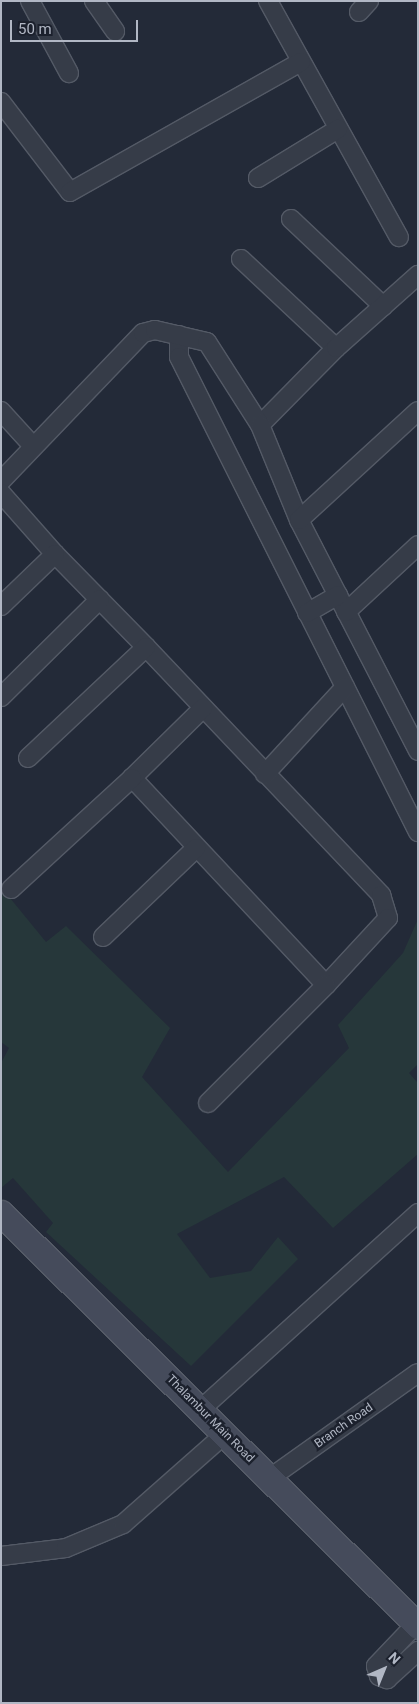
<!DOCTYPE html>
<style>
body{margin:0}
#map{position:relative;width:419px;height:1704px;overflow:hidden;background:#232a38;font-family:Roboto,sans-serif}
div>[style]{position:absolute}
.green>*{inset:0;background:#26373a}
.roads{filter:drop-shadow(1px 0 #545a66) drop-shadow(-1px 0 #545a66) drop-shadow(0 1px #545a66) drop-shadow(0 -1px #545a66)}
.street>*{height:18px;margin:-9px;padding:0 9px;transform-origin:9px;border-radius:9px;background:#363c48}
.secondary>*{height:25px;margin:-12.5px;padding:0 12.5px;transform-origin:12.5px;border-radius:12.5px;background:#454b5b}
span{translate:-50% -50%;white-space:nowrap;text-align:center;line-height:1.15;-webkit-text-stroke:5px #1c212d;paint-order:stroke}
.street-label{font-size:12px;color:#b1b7c4}
.frame{position:absolute;inset:0;border:2px solid #b1b7c4;pointer-events:none}
.north{position:absolute;left:359px;top:1644px;width:50px;height:50px;-webkit-text-stroke:4px #1c212d;paint-order:stroke;rotate:44deg;font-size:14px;font-weight:700;line-height:20px;text-align:center;color:#b1b7c4}
.north::after{content:'';display:block;margin:auto;width:18px;height:22px;background:#b1b7c4;clip-path:polygon(50% 0,100% 100%,50% 72%,0 100%)}
.scale{position:absolute;left:10px;top:20px;width:128px;height:22px;box-sizing:border-box;border:2px solid #b1b7c4;border-top:0;padding-left:6px;font-size:15px;line-height:18px;white-space:nowrap;color:#b1b7c4;-webkit-text-stroke:4px #1c212d;paint-order:stroke}
</style>
<div id="map">
<div class="green">
<i style="clip-path:polygon(1px 887px,46px 942px,66px 926px,170px 1028px,142px 1077px,228px 1172px,349px 1048px,338px 1025px,403px 953px,418px 919px,418px 1064px,409px 1073px,418px 1083px,418px 1154px,333px 1228px,284px 1177px,177px 1234px,210px 1278px,251px 1271px,278px 1237px,298px 1259px,191px 1366px,46px 1232px,53px 1223px,13px 1178px,1px 1188px,1px 1063px,9px 1048px,1px 1042px)"></i>
</div>
<div class="roads">
<div class="street">
<i style="left:30px;top:1px;width:82px;rotate:61.6deg"></i>
<i style="left:94px;top:1px;width:37px;rotate:55deg"></i>
<i style="left:268px;top:1px;width:270px;rotate:61deg"></i>
<i style="left:359px;top:12px;width:15px;rotate:-48deg"></i>
<i style="left:1px;top:102px;width:113px;rotate:52.5deg"></i>
<i style="left:70px;top:192px;width:265px;rotate:-29.4deg"></i>
<i style="left:258px;top:178px;width:94px;rotate:-31.5deg"></i>
<i style="left:291px;top:219px;width:127px;rotate:43.4deg"></i>
<i style="left:241px;top:259px;width:130px;rotate:43.1deg"></i>
<i style="left:179px;top:335px;width:22px;rotate:90deg"></i>
<i style="left:179px;top:357px;width:532px;rotate:63.29deg"></i>
<i style="left:1px;top:411px;width:47px;rotate:47.6deg"></i>
<i style="left:260px;top:425px;width:108px;rotate:-45.4deg"></i>
<i style="left:336px;top:348px;width:110px;rotate:-41.7deg"></i>
<i style="left:1px;top:481px;width:205px;rotate:-46.2deg"></i>
<i style="left:143px;top:333px;width:12px;rotate:-14deg"></i>
<i style="left:155px;top:330px;width:53px;rotate:13deg"></i>
<i style="left:207px;top:342px;width:98px;rotate:57.4deg"></i>
<i style="left:260px;top:425px;width:103px;rotate:67.7deg"></i>
<i style="left:299px;top:520px;width:260px;rotate:62.7deg"></i>
<i style="left:1px;top:493px;width:81px;rotate:48.5deg"></i>
<i style="left:55px;top:554px;width:130px;rotate:45.6deg"></i>
<i style="left:146px;top:647px;width:342px;rotate:46.5deg"></i>
<i style="left:381px;top:895px;width:24px;rotate:73deg"></i>
<i style="left:388px;top:918px;width:91px;rotate:132.8deg"></i>
<i style="left:326px;top:985px;width:284px;rotate:-133.1deg"></i>
<i style="left:132px;top:778px;width:100px;rotate:-44.6deg"></i>
<i style="left:299px;top:520px;width:161px;rotate:-42.5deg"></i>
<i style="left:1px;top:606px;width:75px;rotate:-43.9deg"></i>
<i style="left:346px;top:612px;width:98px;rotate:-42.9deg"></i>
<i style="left:307px;top:613px;width:36px;rotate:-30deg"></i>
<i style="left:1px;top:697px;width:139px;rotate:-44.7deg"></i>
<i style="left:28px;top:758px;width:162px;rotate:-43.2deg"></i>
<i style="left:265px;top:774px;width:118px;rotate:-47.4deg"></i>
<i style="left:11px;top:889px;width:164px;rotate:-42.5deg"></i>
<i style="left:103px;top:937px;width:129px;rotate:-43.7deg"></i>
<i style="left:208px;top:1103px;width:167px;rotate:-45deg"></i>
<i style="left:200px;top:1410px;width:294px;rotate:-42.1deg"></i>
<i style="left:270px;top:1478px;width:181px;rotate:-35.4deg"></i>
<i style="left:1px;top:1556px;width:65px;rotate:-7deg"></i>
<i style="left:66px;top:1548px;width:62px;rotate:-22.8deg"></i>
<i style="left:123px;top:1524px;width:136px;rotate:-41.4deg"></i>
<i style="left:416px;top:1624px;width:58px;rotate:133.6deg"></i>
<i style="left:376px;top:1666px;width:10px;rotate:73deg"></i>
<i style="left:379px;top:1676px;width:9px;rotate:21deg"></i>
<i style="left:387px;top:1679px;width:42px;rotate:-42.1deg"></i>
</div>
<div class="secondary">
<i style="left:1px;top:1213px;width:587px;rotate:44.72deg"></i>
</div>
</div>
<div class="street-label">
<span style="left:210px;top:1419px;rotate:45deg">Thalambur Main Road</span>
<span style="left:344px;top:1426px;rotate:-35deg">Branch Road</span>
</div>
<div class="frame"></div>
<div class="north">N</div>
<div class="scale">50 m</div>
</div>
